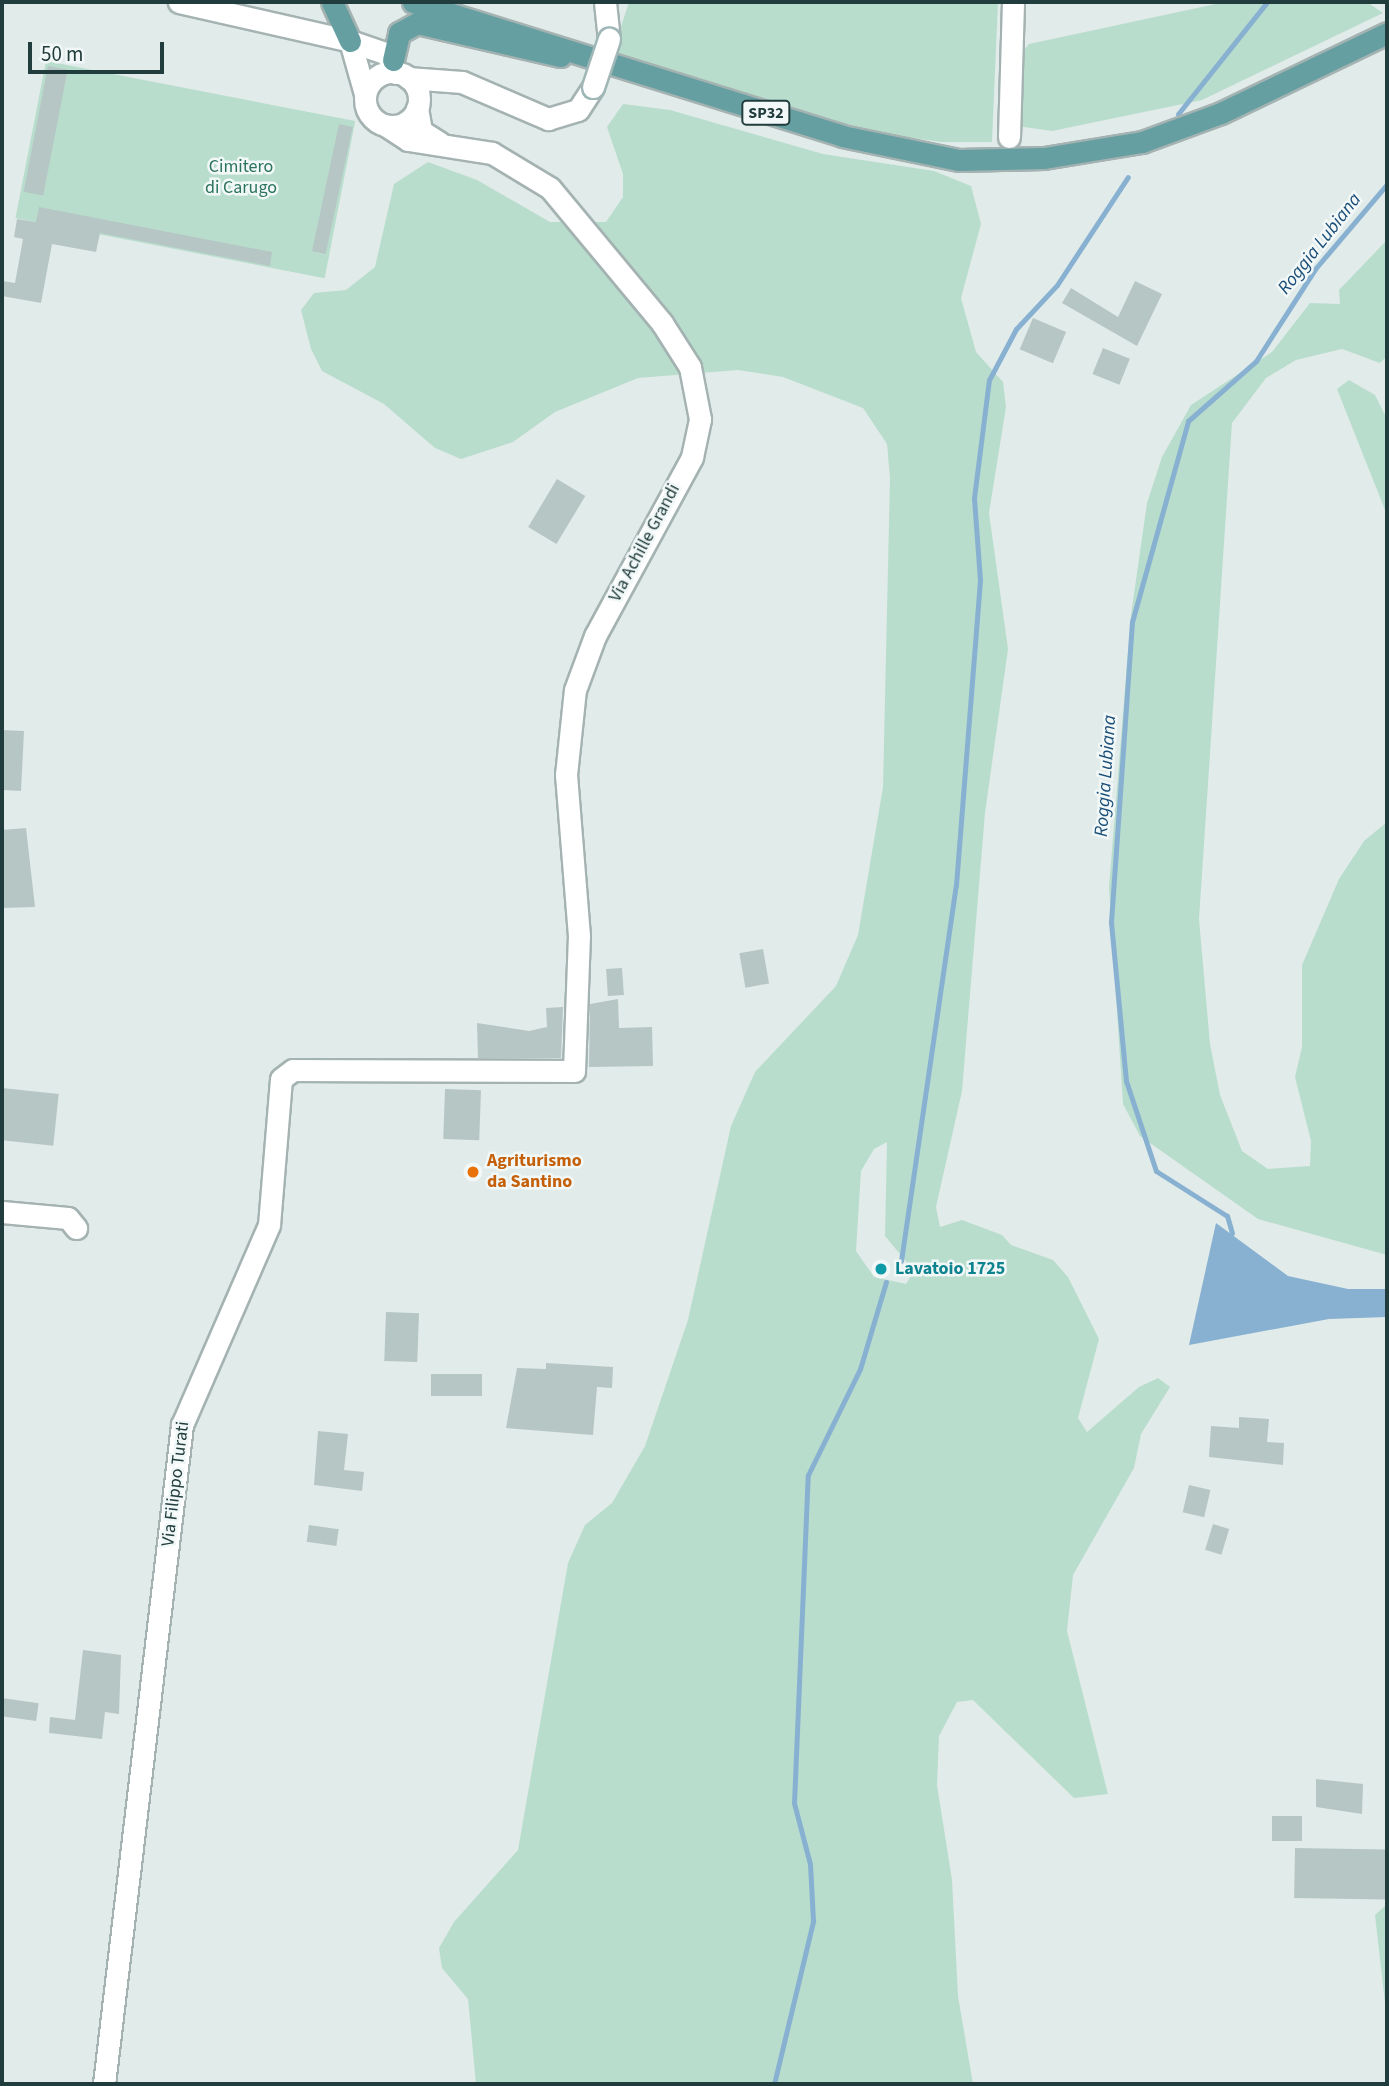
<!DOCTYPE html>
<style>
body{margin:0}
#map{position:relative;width:1389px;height:2086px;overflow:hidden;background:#e1ebea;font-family:"Source Sans 3",sans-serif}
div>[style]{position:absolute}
.green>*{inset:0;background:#b9ddcd;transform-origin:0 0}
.water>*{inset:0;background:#88b1d1}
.stream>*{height:5px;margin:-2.5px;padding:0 2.5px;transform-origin:2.5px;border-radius:2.5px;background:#88b1d1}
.building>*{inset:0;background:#b6c6c4;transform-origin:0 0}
.roads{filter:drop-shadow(2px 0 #a4b3b2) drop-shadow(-2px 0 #a4b3b2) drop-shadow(0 2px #a4b3b2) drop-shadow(0 -2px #a4b3b2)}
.street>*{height:21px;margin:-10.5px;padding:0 10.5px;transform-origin:10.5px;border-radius:10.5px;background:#fff}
.secondary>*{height:21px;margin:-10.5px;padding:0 10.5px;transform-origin:10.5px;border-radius:10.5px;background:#fff}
.secondary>.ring{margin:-10.5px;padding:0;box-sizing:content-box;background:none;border:21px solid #fff;border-radius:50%}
.primary>*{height:21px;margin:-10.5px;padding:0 10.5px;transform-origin:10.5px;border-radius:10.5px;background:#659fa1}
.bridges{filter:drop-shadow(2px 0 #9fb7b6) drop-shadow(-2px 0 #9fb7b6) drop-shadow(0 2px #9fb7b6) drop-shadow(0 -2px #9fb7b6)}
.secondary-bridge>*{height:21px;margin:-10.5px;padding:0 10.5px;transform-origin:10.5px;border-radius:10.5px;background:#fff}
.dots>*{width:19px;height:19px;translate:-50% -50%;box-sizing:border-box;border:4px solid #f1f8f7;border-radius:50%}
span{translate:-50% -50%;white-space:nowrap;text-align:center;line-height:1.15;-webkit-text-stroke:5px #f1f8f7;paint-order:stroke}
.shield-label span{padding:2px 5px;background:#f1f8f7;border:2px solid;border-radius:5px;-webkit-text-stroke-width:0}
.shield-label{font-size:16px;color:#213c3c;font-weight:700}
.park-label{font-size:18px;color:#2b735c}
.street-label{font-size:18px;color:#213c3c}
.food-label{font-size:18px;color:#c56008;font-weight:700}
.left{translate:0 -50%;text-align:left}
.culture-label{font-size:18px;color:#0d838f;font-weight:700}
.water-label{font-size:19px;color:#1b4e78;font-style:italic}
.frame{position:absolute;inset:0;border:4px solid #213c3c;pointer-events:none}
.scale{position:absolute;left:28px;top:42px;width:136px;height:32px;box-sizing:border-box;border:4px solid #213c3c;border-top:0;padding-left:9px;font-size:21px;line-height:24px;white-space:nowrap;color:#213c3c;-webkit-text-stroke:5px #f1f8f7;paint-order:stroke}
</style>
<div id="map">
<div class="green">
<i style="clip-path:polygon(629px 2px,998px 2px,992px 142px,941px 142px,856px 130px,613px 52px)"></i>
<i style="clip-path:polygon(1225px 2px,1367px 2px,1383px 13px,1202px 100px,1052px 131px,1017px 126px,1019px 56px,1029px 44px)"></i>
<i style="left:46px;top:61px;width:315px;height:160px;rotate:11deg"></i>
<i style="clip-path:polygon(evenodd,623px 104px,670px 110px,823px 154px,934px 171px,971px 186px,981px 224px,961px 298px,976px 352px,1003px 382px,1006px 407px,989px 513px,1008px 649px,985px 813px,962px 1091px,936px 1207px,940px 1227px,962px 1220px,1002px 1235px,1011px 1245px,1053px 1260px,1068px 1277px,1099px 1339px,1078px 1418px,1087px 1432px,1139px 1387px,1158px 1378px,1170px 1387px,1141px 1434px,1134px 1468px,1073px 1575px,1067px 1631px,1108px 1794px,1074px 1798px,973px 1700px,957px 1702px,939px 1736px,937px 1785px,952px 1880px,958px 1996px,973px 2084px,476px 2084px,468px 1999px,442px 1968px,439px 1948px,454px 1922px,518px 1850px,568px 1563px,585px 1525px,612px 1503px,645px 1446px,688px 1320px,731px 1126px,755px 1072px,836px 986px,858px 935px,883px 787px,890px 478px,887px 444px,863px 408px,783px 377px,738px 370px,638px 378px,555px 412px,513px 442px,461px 459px,435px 448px,384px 404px,322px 371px,311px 349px,301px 310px,314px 293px,346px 290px,375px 267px,394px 184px,428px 162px,477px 180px,550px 222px,606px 222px,623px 197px,623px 174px,607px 127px,623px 104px,887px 1142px,885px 1236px,914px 1271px,906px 1284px,874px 1277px,856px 1251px,861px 1171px,874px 1149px,887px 1142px)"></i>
<i style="clip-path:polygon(1387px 240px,1387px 356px,1380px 363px,1342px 349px,1296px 360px,1266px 378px,1232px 423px,1199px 919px,1210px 1044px,1220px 1095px,1242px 1151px,1268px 1169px,1310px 1166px,1311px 1141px,1295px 1077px,1302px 1047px,1302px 965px,1339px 879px,1364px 841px,1387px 822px,1387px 1255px,1258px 1219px,1140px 1136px,1123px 1104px,1109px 887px,1131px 615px,1147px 503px,1162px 457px,1191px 405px,1272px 352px,1310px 303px,1340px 304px,1339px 290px)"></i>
<i style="clip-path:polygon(1349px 380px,1375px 395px,1387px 419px,1387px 515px,1337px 389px)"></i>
<i style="clip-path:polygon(1387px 1904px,1387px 2084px,1385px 2084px,1386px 2012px,1375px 1915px)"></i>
</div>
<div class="water">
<i style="clip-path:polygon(1216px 1223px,1288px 1276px,1348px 1289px,1387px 1289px,1387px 1317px,1329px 1319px,1189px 1345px)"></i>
</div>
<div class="stream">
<i style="left:1178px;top:114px;width:143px;rotate:-51.5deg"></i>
<i style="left:1232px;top:1233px;width:18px;rotate:-106deg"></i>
<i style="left:1227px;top:1216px;width:84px;rotate:-147.6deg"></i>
<i style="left:1156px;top:1171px;width:95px;rotate:-108.4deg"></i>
<i style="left:1126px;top:1081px;width:160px;rotate:-95.4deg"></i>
<i style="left:1111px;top:922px;width:301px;rotate:-86deg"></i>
<i style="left:1132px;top:622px;width:209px;rotate:-74.4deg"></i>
<i style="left:1188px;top:421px;width:91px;rotate:-41.4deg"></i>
<i style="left:1256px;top:361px;width:109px;rotate:-57.3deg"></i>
<i style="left:1315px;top:269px;width:111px;rotate:-49.7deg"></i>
<i style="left:901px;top:1261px;width:380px;rotate:-81.7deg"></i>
<i style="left:956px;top:885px;width:306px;rotate:-85.5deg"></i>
<i style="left:980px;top:580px;width:82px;rotate:-94.2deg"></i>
<i style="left:974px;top:498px;width:119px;rotate:-82.8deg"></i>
<i style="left:989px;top:380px;width:58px;rotate:-62.1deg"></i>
<i style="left:1016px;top:329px;width:60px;rotate:-47deg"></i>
<i style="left:1057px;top:285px;width:129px;rotate:-56.7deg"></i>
<i style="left:774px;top:2084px;width:168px;rotate:-76.5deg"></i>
<i style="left:813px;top:1921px;width:57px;rotate:-93deg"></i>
<i style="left:810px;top:1864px;width:63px;rotate:-104.7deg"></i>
<i style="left:794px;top:1803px;width:328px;rotate:-87.6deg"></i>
<i style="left:808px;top:1475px;width:118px;rotate:-63.9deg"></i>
<i style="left:860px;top:1369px;width:91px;rotate:-73.4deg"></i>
</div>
<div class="building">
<i style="left:48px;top:66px;width:20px;height:128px;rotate:11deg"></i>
<i style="left:339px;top:124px;width:14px;height:130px;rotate:12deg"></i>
<i style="clip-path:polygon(39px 207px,272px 252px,270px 266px,100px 233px,96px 252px,52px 244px,41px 303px,2px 296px,3px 281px,15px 283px,23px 239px,14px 237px,17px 219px,36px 222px)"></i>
<i style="clip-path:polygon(1135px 281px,1162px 294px,1137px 346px,1062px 303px,1071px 288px,1118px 317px)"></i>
<i style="left:1033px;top:318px;width:36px;height:34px;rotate:23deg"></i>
<i style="left:1103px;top:348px;width:29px;height:28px;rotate:22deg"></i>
<i style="left:557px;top:479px;width:33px;height:56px;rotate:31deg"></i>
<i style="clip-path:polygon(2px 730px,24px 731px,21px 791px,3px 790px)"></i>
<i style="clip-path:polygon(26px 828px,35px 907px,2px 908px,2px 830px)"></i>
<i style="left:763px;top:949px;width:35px;height:24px;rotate:80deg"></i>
<i style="left:622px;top:968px;width:27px;height:16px;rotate:86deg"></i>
<i style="clip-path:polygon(618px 999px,619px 1028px,652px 1027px,653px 1066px,589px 1067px,590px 1004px)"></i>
<i style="clip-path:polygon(563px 1007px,561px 1058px,478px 1058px,477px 1023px,529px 1031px,547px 1027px,546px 1008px)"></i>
<i style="left:2px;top:1088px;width:57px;height:52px;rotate:6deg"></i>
<i style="left:445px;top:1089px;width:36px;height:50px;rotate:2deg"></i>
<i style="left:386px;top:1312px;width:33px;height:49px;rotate:2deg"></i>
<i style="clip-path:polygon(546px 1363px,613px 1367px,612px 1388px,597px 1387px,593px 1435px,506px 1428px,517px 1368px,546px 1369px)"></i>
<i style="left:482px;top:1374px;width:22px;height:51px;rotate:90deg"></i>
<i style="clip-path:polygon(1239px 1417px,1269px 1419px,1267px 1442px,1284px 1443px,1283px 1465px,1209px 1457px,1211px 1426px,1239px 1428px)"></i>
<i style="clip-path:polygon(318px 1431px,348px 1434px,344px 1470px,364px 1472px,362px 1491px,314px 1485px)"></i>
<i style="left:1189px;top:1485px;width:22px;height:28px;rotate:13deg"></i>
<i style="left:1213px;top:1524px;width:17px;height:27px;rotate:17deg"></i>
<i style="left:309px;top:1525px;width:30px;height:17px;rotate:8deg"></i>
<i style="clip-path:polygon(83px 1650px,121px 1655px,119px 1714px,105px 1712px,102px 1739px,49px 1733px,50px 1717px,75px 1720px)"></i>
<i style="left:2px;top:1698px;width:37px;height:18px;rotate:8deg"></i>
<i style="clip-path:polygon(1316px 1779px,1363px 1784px,1362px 1814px,1316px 1807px)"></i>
<i style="left:1272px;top:1816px;width:30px;height:25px"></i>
<i style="left:1295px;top:1848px;width:91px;height:50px;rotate:1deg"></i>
</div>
<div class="roads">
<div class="street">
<i style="left:179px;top:2px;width:175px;rotate:12.8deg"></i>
<i style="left:417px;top:108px;width:23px;rotate:80deg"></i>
<i style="left:421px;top:131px;width:22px;rotate:32deg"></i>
<i style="left:1009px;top:137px;width:135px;rotate:-88.3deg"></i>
<i style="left:2px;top:1212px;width:66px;rotate:5.2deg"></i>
<i style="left:68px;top:1218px;width:13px;rotate:51deg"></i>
<i style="left:104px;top:2084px;width:664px;rotate:-83.25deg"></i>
<i style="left:182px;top:1425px;width:218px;rotate:-66.5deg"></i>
<i style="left:269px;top:1225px;width:146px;rotate:-85.3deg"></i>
<i style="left:281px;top:1079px;width:15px;rotate:-37deg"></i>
<i style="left:293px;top:1070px;width:281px;rotate:0.2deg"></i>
<i style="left:574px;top:1071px;width:135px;rotate:-87.9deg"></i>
<i style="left:579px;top:936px;width:162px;rotate:-94.6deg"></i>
<i style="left:566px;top:775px;width:85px;rotate:-84deg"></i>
<i style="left:575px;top:690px;width:58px;rotate:-69.7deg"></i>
<i style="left:595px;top:636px;width:204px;rotate:-61.5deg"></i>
<i style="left:692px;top:457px;width:39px;rotate:-78deg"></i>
<i style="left:700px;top:419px;width:53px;rotate:-100.9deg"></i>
<i style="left:690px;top:367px;width:52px;rotate:-122.5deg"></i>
<i style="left:662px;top:323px;width:175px;rotate:-129.7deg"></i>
<i style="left:550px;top:188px;width:68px;rotate:-148.9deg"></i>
<i style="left:492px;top:153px;width:85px;rotate:-171.2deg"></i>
<i style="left:408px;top:140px;width:27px;rotate:-147deg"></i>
</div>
<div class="secondary">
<i style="left:605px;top:2px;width:37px;rotate:84deg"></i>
<i style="left:350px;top:41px;width:39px;rotate:19deg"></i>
<i style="left:387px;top:54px;width:21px;rotate:65deg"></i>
<i style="left:350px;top:41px;width:55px;rotate:74.2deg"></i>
<i class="ring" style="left:365px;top:72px;width:33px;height:33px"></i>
<i style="left:408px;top:78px;width:54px;rotate:4.2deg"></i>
<i style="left:462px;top:82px;width:94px;rotate:23.3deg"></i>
<i style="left:548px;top:119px;width:31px;rotate:-17deg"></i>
<i style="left:578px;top:110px;width:27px;rotate:-57deg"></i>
</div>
<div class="primary">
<i style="left:332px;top:2px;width:43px;rotate:65.2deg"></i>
<i style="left:413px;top:2px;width:449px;rotate:17.3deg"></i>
<i style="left:842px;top:136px;width:119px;rotate:11.6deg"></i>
<i style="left:959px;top:160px;width:85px;rotate:-1.3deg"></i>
<i style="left:1044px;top:158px;width:99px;rotate:-9.3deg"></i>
<i style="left:1142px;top:142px;width:84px;rotate:-20.2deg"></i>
<i style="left:1221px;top:113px;width:184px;rotate:-25.7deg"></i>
<i style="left:393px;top:60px;width:28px;rotate:-77deg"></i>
<i style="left:399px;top:33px;width:21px;rotate:-29deg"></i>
<i style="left:417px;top:23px;width:147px;rotate:13deg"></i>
</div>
</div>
<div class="bridges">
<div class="secondary-bridge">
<i style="left:593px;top:87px;width:51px;rotate:-71.6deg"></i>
</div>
</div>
<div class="dots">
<i style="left:473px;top:1172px;background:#e8710a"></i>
<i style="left:881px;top:1269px;background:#0f9aa8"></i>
</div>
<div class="shield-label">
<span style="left:766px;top:113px">SP32</span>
</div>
<div class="park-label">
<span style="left:241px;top:178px">Cimitero<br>di Carugo</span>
</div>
<div class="street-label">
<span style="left:645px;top:543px;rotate:-62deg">Via Achille Grandi</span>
<span style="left:176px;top:1484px;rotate:-83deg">Via Filippo Turati</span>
</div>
<div class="food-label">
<span class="left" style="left:487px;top:1172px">Agriturismo<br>da Santino</span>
</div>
<div class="culture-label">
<span class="left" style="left:895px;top:1269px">Lavatoio 1725</span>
</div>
<div class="water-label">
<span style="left:1320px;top:244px;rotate:-52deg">Roggia Lubiana</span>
<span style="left:1106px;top:776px;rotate:-86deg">Roggia Lubiana</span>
</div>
<div class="frame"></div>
<div class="scale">50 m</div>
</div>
